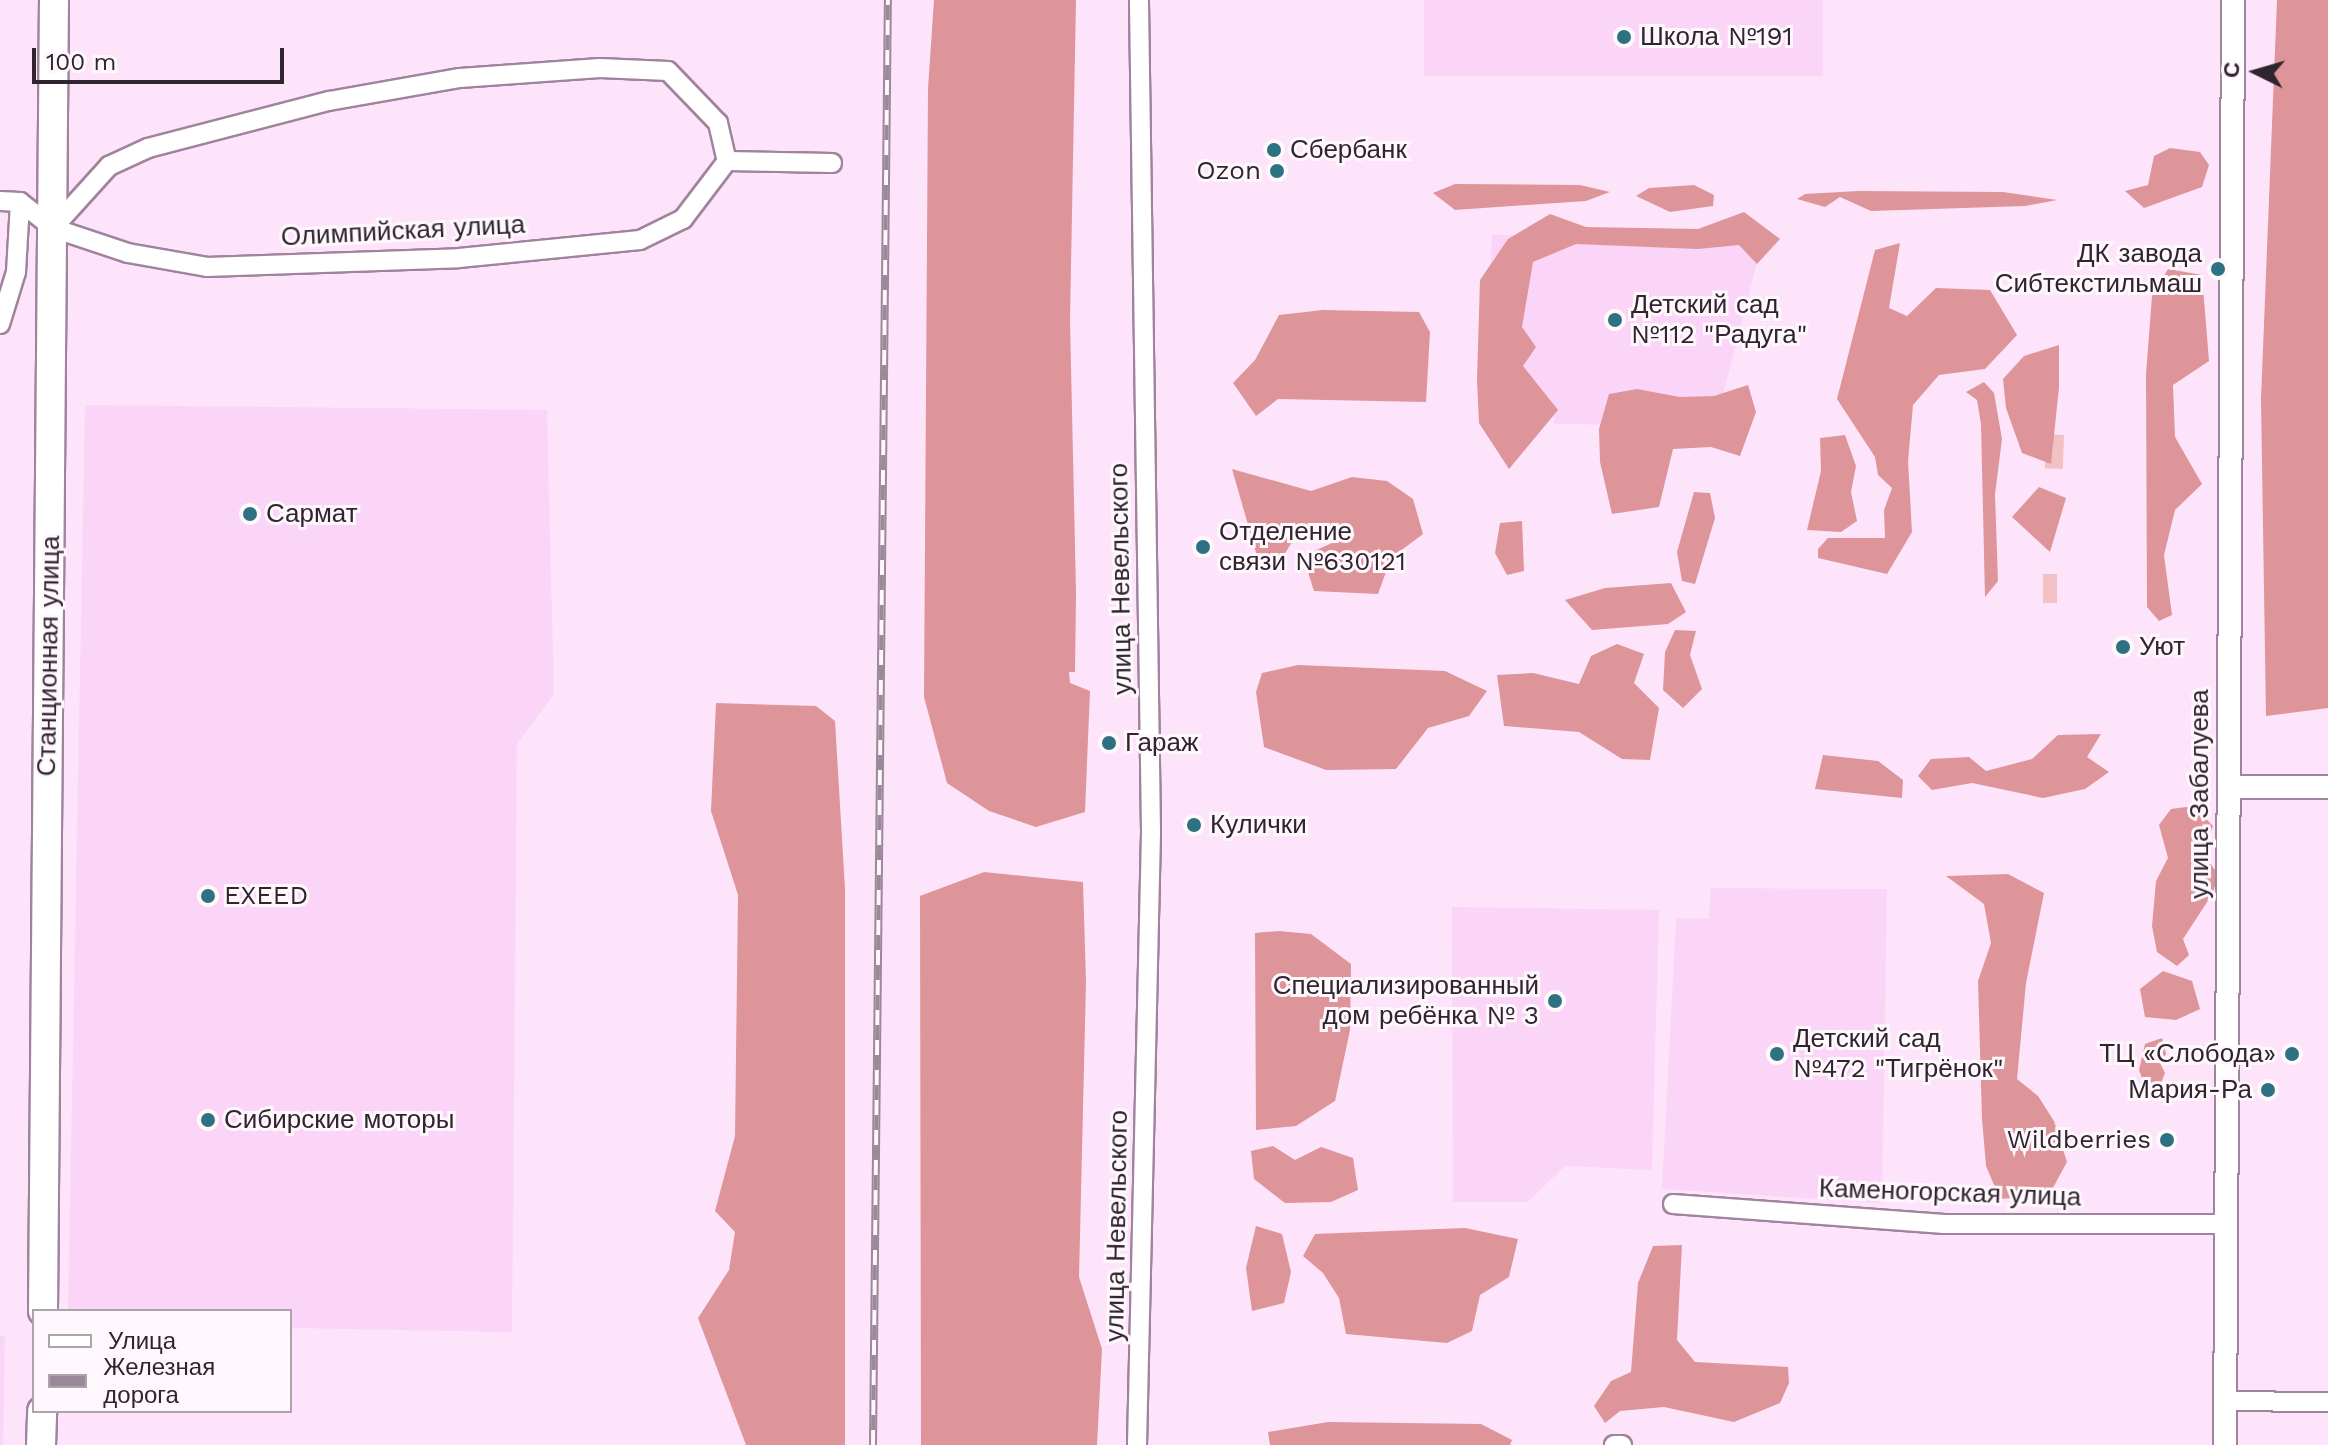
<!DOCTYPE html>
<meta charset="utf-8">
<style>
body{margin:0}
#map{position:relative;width:2328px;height:1445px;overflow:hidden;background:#fde4fa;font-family:"Work Sans",sans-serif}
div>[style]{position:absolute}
.built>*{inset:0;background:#fbd5f7;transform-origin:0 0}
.green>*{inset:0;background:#f3c1c3;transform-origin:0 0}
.forest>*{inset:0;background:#dd959a}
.roads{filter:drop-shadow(2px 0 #a0839d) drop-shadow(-2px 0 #a0839d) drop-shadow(0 2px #a0839d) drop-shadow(0 -2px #a0839d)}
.minor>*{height:18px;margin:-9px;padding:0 9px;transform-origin:9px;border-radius:9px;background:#fff}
.tertiary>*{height:22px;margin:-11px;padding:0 11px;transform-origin:11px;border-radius:11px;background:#fff}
.primary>*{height:28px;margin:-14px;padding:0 14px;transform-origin:14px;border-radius:14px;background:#fff}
.rail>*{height:8px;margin-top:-4px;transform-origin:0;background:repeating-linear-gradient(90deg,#fef8fd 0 15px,#9b8999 0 30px);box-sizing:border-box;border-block:2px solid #9b8999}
.dots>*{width:22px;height:22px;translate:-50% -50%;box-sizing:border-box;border:4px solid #fef8fd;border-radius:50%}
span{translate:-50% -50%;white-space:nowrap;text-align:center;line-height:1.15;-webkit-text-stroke:6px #fef8fd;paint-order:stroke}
.poi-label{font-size:26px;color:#30252f}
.left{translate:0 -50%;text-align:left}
.right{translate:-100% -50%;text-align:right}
.street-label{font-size:26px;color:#30252f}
.legend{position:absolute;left:32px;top:1309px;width:260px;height:104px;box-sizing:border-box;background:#fef8fd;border:2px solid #aca4ab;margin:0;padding:10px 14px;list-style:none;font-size:24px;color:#30252f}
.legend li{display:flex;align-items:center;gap:16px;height:40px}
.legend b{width:40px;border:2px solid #aca4ab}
.north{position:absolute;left:2216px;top:32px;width:80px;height:80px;-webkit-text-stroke:6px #fef8fd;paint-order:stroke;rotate:275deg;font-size:22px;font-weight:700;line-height:32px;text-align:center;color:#30252f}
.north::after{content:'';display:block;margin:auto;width:28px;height:36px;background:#30252f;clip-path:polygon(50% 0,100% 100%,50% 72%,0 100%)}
.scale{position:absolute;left:32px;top:48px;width:252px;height:36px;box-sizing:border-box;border:4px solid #30252f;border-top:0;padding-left:10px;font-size:24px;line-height:28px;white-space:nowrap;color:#30252f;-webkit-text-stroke:6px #fef8fd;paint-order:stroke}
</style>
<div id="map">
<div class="built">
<i style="left:1424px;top:0;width:399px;height:76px"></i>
<i style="clip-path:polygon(1492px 235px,1764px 235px,1715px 426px,1554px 424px,1554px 406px,1483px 404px)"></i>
<i style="clip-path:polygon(85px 405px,547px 410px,554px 694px,517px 744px,512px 1332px,290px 1328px,290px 1311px,68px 1311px)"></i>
<i style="clip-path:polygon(1711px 888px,1887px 889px,1882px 1203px,1662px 1189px,1676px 918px,1709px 919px)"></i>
<i style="clip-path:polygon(1452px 907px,1659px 910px,1652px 1170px,1565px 1166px,1528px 1202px,1453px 1202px)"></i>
<i style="clip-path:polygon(0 1336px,5px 1336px,3px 1445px,0 1445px)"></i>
</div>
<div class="green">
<i style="left:2064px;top:435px;width:34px;height:18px;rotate:92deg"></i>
<i style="left:2043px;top:574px;width:14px;height:29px"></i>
</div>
<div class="forest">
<i style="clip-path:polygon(934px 0,1076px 0,1070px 320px,1076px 592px,1075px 672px,1069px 672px,1070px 683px,1090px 691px,1085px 812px,1036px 827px,989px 811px,947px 783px,924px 697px,928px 88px)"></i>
<i style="clip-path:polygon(2277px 0,2328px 0,2328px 708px,2266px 716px,2261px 399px)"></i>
<i style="clip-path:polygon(2170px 148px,2200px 152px,2209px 165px,2202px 187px,2144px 208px,2125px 191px,2148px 185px,2154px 156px)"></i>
<i style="clip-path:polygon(1455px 184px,1580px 185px,1610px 192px,1586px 201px,1455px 210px,1433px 193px)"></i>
<i style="clip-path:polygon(1694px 185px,1714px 195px,1713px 206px,1670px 212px,1636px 196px,1649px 188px)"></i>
<i style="clip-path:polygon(1858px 191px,2003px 192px,2057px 200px,2025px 206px,1871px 211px,1840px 197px,1825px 207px,1797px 199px,1805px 194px)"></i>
<i style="clip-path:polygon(1744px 212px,1780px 239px,1757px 264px,1739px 245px,1698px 249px,1576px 244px,1533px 262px,1522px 327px,1536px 347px,1523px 366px,1558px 410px,1509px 469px,1479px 423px,1477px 379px,1480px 280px,1508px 239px,1550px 214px,1586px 227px,1698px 229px)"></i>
<i style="clip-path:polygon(1900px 243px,1889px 308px,1907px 316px,1936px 288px,1990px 290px,2017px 335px,1985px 369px,1939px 375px,1913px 405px,1908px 461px,1912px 532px,1887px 574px,1818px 558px,1818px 549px,1828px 538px,1885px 538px,1884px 510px,1892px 488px,1878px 475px,1875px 457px,1837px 399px,1875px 250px)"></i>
<i style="clip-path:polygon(2168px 269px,2202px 275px,2209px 361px,2173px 385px,2175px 437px,2202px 484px,2175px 510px,2164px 555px,2172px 615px,2159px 621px,2147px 607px,2146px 374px,2152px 296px)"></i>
<i style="clip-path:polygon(1323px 310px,1419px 312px,1430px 332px,1426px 402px,1278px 399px,1256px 416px,1233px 383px,1255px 360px,1279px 315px)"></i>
<i style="clip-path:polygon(2059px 345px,2059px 387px,2051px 464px,2022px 453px,2006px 408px,2003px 379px,2024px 356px)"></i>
<i style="clip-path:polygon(1984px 382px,1994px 393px,2002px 439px,1995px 494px,1998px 581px,1985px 597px,1981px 424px,1977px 400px,1966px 392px)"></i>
<i style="clip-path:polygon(1748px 385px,1756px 412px,1740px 456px,1711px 447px,1673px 449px,1659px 507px,1612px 514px,1600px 462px,1599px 429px,1609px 394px,1637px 389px,1680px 397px,1714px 396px)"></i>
<i style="clip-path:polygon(1845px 435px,1856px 466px,1851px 492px,1857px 521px,1841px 532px,1807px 530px,1821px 471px,1820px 438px)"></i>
<i style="clip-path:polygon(1232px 469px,1311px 491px,1352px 477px,1387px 481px,1413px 499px,1423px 534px,1391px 558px,1378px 594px,1314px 591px,1305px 563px,1312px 552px,1341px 539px,1326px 526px,1295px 537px,1284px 555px,1259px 563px)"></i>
<i style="clip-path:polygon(2039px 487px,2066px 498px,2050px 552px,2012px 517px)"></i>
<i style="clip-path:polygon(1694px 492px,1710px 493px,1715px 518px,1695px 584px,1682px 581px,1677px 552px)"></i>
<i style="clip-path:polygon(1522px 521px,1524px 571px,1507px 575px,1495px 553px,1500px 523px)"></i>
<i style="clip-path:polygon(1671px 583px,1686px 612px,1668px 624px,1592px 630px,1565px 600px,1605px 588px)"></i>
<i style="clip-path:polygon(1675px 630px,1696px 631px,1690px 655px,1702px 689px,1683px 708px,1663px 690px,1665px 652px)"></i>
<i style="clip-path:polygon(1617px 644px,1644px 654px,1634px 683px,1659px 708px,1650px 760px,1622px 759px,1579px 732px,1504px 726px,1497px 675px,1533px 673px,1579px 684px,1591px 656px)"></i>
<i style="clip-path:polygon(1298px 665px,1445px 671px,1487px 691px,1469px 716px,1428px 728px,1396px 769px,1326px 770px,1264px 747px,1256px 692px,1262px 673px)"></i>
<i style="clip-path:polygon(716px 703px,816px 706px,835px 721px,845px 889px,845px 1445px,746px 1445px,698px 1318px,729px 1270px,735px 1232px,715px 1211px,735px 1136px,738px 895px,711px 811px)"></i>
<i style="clip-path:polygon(2101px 734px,2087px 757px,2109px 772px,2085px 789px,2043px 798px,1972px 783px,1932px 790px,1918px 776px,1931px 759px,1969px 757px,1986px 771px,2032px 759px,2058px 735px)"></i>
<i style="clip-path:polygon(1823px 755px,1878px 761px,1903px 780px,1902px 798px,1815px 789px)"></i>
<i style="clip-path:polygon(2194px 806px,2213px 826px,2202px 852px,2218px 874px,2213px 893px,2183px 939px,2189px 955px,2177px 966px,2157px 952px,2152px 926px,2156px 881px,2168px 858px,2159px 825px,2171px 809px)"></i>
<i style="clip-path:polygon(984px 872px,1083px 882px,1086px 982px,1079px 1277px,1102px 1349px,1097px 1445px,921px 1445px,920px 896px)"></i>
<i style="clip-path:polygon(2008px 874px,2044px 893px,2026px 983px,2017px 1079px,2038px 1096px,2054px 1121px,2067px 1162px,2049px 1195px,2000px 1199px,1986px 1166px,1982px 1119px,1978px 981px,1991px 943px,1984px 904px,1946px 876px)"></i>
<i style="clip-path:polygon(1279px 931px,1311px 934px,1351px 964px,1350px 1030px,1335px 1101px,1296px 1126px,1256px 1130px,1255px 933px)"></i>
<i style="clip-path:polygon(2163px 971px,2192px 981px,2200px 1009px,2176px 1020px,2145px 1017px,2140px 989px)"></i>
<i style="clip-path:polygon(2162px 1038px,2166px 1054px,2160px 1063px,2165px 1073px,2157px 1093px,2145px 1086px,2139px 1070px,2145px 1044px)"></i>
<i style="clip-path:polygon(1273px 1146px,1295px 1160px,1321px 1147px,1353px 1158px,1358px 1190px,1331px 1202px,1285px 1203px,1254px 1179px,1251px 1151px)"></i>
<i style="clip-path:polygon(1256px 1226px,1282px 1234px,1291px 1272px,1284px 1303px,1252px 1311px,1246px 1268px)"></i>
<i style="clip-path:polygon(1465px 1228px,1518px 1239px,1509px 1277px,1480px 1295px,1472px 1331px,1447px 1343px,1346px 1334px,1339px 1298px,1323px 1273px,1303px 1256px,1315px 1234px)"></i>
<i style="clip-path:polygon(1682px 1245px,1677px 1340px,1695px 1362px,1788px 1367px,1789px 1383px,1780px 1403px,1734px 1422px,1664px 1407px,1620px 1411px,1605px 1423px,1594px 1406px,1611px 1381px,1631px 1372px,1638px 1283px,1653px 1246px)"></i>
<i style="clip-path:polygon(1328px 1422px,1481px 1424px,1512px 1440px,1510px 1445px,1270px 1445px,1268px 1432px)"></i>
</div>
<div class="roads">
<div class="minor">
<i style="left:0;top:201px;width:20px;rotate:3deg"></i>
<i style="left:20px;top:202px;width:42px;rotate:38.2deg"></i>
<i style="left:53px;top:228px;width:79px;rotate:18.4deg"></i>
<i style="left:128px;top:253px;width:80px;rotate:10deg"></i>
<i style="left:207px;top:267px;width:252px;rotate:-2deg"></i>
<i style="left:459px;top:258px;width:182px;rotate:-5.7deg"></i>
<i style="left:640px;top:240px;width:48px;rotate:-26deg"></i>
<i style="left:683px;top:219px;width:73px;rotate:-52.8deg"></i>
<i style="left:53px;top:228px;width:84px;rotate:-47.9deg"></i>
<i style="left:109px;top:166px;width:43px;rotate:-24.8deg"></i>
<i style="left:148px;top:148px;width:187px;rotate:-14.6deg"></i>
<i style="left:329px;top:101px;width:133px;rotate:-10deg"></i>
<i style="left:460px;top:78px;width:140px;rotate:-4.1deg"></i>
<i style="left:600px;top:68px;width:68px;rotate:2.5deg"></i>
<i style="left:668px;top:71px;width:72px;rotate:46.1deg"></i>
<i style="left:718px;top:123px;width:39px;rotate:77deg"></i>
<i style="left:727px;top:161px;width:105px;rotate:1.1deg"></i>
<i style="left:0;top:324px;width:54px;rotate:-72.9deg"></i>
<i style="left:16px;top:272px;width:70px;rotate:-86.7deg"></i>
<i style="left:1673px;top:1204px;width:272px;rotate:4.2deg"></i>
<i style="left:1944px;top:1224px;width:282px"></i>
<i style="left:2225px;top:1401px;width:103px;rotate:0.6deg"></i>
<i style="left:1137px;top:1445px;width:614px;rotate:-88.69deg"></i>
<i style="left:1151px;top:831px;width:831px;rotate:-90.83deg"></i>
<i style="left:1614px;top:1445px;width:8px"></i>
</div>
<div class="tertiary">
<i style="left:2229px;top:787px;width:99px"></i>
<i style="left:2225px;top:1445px;width:1445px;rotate:-89.68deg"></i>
</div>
<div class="primary">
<i style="left:43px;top:1311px;width:1311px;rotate:-89.52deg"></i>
<i style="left:41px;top:1445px;width:34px;rotate:-88deg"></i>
</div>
</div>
<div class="rail">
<i style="left:873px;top:1445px;width:1445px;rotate:-89.41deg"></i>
</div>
<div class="dots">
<i style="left:1624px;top:37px;background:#2d7182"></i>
<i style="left:1274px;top:150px;background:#2d7182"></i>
<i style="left:1277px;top:171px;background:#2d7182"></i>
<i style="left:2218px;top:269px;background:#2d7182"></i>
<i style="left:1615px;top:320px;background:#2d7182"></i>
<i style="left:250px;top:514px;background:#2d7182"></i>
<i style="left:1203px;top:547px;background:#2d7182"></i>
<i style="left:2123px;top:647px;background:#2d7182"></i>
<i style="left:1109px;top:743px;background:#2d7182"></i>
<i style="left:1194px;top:825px;background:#2d7182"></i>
<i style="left:208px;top:896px;background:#2d7182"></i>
<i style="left:1555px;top:1001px;background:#2d7182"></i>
<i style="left:1777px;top:1054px;background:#2d7182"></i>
<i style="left:2292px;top:1054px;background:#2d7182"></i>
<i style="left:2268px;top:1090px;background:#2d7182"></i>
<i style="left:208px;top:1120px;background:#2d7182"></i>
<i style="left:2167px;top:1140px;background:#2d7182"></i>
</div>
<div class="poi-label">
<span class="left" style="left:1640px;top:37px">Школа №191</span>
<span class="left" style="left:1290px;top:150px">Сбербанк</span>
<span class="right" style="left:1261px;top:171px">Ozon</span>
<span class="right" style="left:2202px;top:269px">ДК завода<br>Сибтекстильмаш</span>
<span class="left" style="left:1631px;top:320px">Детский сад<br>№112 "Радуга"</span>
<span class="left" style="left:266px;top:514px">Сармат</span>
<span class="left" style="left:1219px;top:547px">Отделение<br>связи №630121</span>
<span class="left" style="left:2139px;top:647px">Уют</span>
<span class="left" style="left:1125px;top:743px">Гараж</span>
<span class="left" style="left:1210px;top:825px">Кулички</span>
<span class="left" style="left:224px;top:896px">EXEED</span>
<span class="right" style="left:1539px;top:1001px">Специализированный<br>дом ребёнка № 3</span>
<span class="left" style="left:1793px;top:1054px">Детский сад<br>№472 "Тигрёнок"</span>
<span class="right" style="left:2276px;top:1054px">ТЦ «Слобода»</span>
<span class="right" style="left:2252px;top:1090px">Мария-Ра</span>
<span class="left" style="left:224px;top:1120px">Сибирские моторы</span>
<span class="right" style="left:2151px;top:1140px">Wildberries</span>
</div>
<div class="street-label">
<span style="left:403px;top:231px;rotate:-3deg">Олимпийская улица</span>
<span style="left:1121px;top:579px;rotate:-91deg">улица Невельского</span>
<span style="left:49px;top:656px;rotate:-89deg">Станционная улица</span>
<span style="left:2200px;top:794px;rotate:-90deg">улица Забалуева</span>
<span style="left:1950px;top:1193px;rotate:2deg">Каменогорская улица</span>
<span style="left:1117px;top:1226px;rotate:-89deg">улица Невельского</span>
</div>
<ul class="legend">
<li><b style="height:10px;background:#fff"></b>Улица</li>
<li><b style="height:10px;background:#9b8999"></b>Железная дорога</li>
</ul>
<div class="north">С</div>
<div class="scale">100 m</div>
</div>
